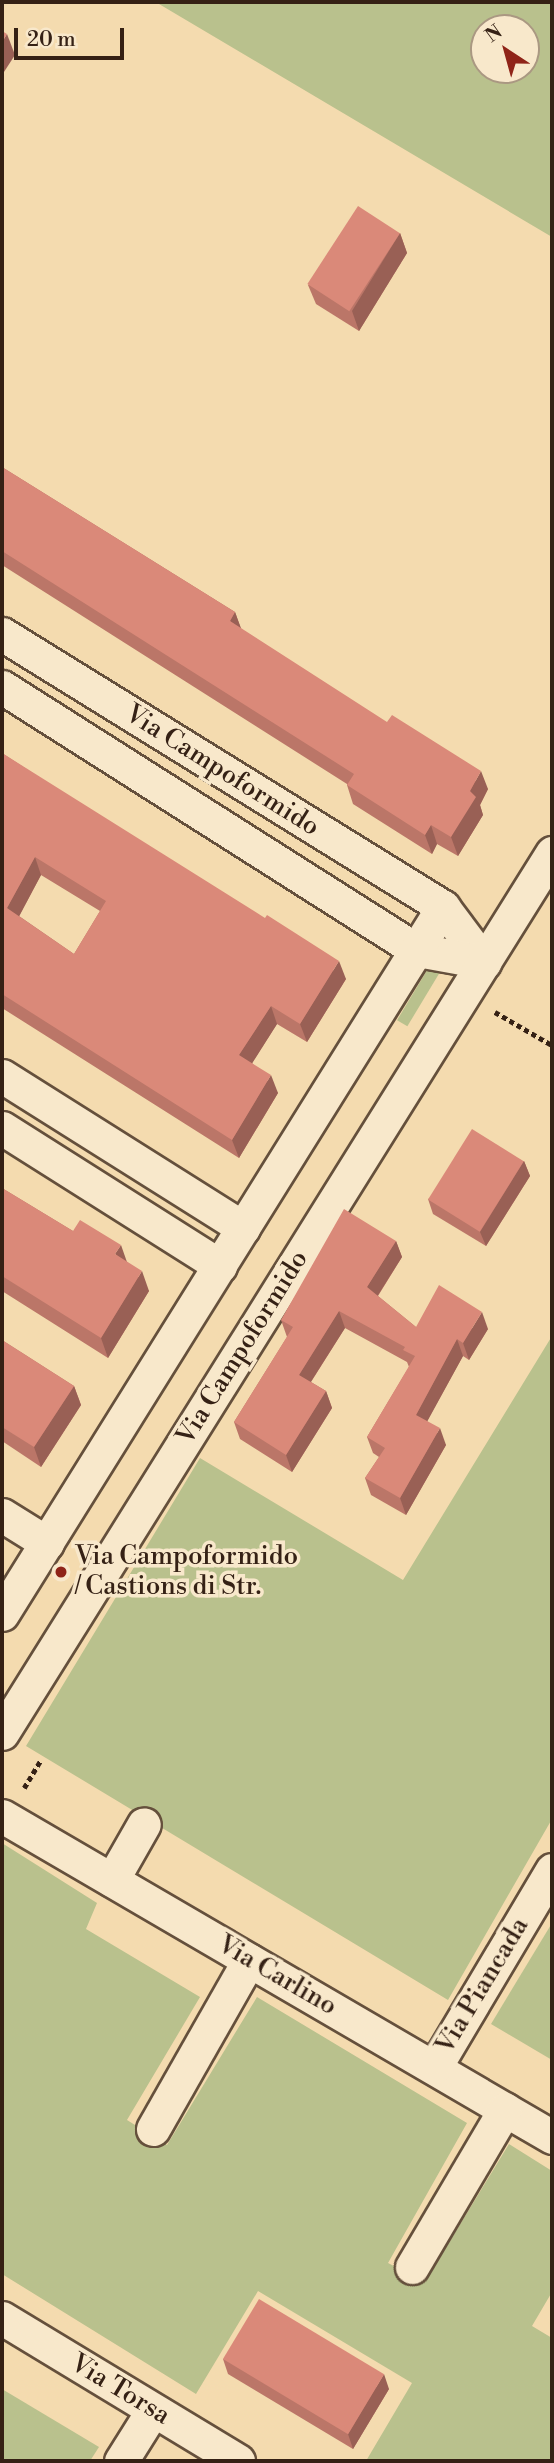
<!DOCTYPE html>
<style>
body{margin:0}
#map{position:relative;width:554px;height:2463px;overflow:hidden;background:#f4dbaf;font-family:"Libre Bodoni",serif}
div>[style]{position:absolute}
.green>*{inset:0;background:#b9c18d;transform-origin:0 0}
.path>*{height:4.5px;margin-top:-2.25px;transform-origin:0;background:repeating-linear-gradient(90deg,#352115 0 5px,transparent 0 8.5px)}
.roads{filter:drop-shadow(2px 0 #65503c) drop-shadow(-2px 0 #65503c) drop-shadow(0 2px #65503c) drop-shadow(0 -2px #65503c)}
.street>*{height:33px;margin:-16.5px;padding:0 16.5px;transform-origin:16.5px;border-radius:16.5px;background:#f8e8cb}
.wall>*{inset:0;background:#bb7668}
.shaded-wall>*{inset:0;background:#996055}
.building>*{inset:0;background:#da8979;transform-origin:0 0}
.dots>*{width:19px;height:19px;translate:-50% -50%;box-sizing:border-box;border:4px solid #f8e8cb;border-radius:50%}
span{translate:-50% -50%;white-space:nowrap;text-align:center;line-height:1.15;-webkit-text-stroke:7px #f8e8cb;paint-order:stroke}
.street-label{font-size:26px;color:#352115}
.poi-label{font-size:26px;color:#352115}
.left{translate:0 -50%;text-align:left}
.frame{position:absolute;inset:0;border:4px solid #352115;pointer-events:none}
.north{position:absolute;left:470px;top:14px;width:70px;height:70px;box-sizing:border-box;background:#f8e8cb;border:2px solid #aa9882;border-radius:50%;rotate:324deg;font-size:19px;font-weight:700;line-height:28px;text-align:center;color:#352115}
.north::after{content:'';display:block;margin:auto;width:24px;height:32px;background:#8f2418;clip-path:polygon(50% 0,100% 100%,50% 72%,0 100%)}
.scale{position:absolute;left:14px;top:28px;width:110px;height:32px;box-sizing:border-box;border:4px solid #352115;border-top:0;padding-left:9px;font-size:21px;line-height:24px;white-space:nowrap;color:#352115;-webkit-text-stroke:5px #f8e8cb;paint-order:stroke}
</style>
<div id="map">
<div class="green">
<i style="clip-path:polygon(evenodd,161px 2px,552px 2px,552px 237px,159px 4px,161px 2px,526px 28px,526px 70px,484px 70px,484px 28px,526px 28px)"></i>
<i style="left:429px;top:967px;width:12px;height:62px;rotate:31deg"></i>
<i style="clip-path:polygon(552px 1336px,552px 1819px,448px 2000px,26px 1746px,200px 1458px,403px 1580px)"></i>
<i style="clip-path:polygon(2px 1843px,97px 1903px,86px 1929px,200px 1997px,127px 2120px,167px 2145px,257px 1997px,467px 2123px,388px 2263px,425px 2282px,509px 2144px,552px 2171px,552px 2292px,532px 2326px,552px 2338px,552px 2461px,366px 2461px,412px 2383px,258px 2291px,196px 2394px,2px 2274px)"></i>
<i style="clip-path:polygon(552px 1923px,552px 2060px,491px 2024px)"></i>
<i style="clip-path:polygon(2px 2389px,99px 2447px,90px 2461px,2px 2461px)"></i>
</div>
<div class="path">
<i style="left:495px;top:1012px;width:66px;rotate:30.1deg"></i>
<i style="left:24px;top:1788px;width:31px;rotate:-59deg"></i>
</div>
<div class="roads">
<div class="street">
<i style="left:2px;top:634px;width:519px;rotate:31.76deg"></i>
<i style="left:443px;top:907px;width:69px;rotate:53.3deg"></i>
<i style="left:2px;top:687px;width:491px;rotate:32.4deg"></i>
<i style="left:417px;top:950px;width:68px;rotate:10.2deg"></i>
<i style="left:2px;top:1076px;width:285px;rotate:32.2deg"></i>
<i style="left:2px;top:1128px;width:258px;rotate:32.3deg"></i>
<i style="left:2px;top:1515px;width:53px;rotate:31.9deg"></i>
<i style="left:2px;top:1614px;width:833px;rotate:-58.05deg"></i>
<i style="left:2px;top:1733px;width:1038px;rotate:-57.99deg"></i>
<i style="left:2px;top:1816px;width:637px;rotate:30.27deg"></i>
<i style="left:112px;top:1880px;width:64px;rotate:-60.3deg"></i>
<i style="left:435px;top:2067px;width:229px;rotate:-59.3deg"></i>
<i style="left:153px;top:2129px;width:194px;rotate:-60.4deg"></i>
<i style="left:412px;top:2267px;width:183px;rotate:-59.5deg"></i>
<i style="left:2px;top:2318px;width:276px;rotate:31.2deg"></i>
<i style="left:121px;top:2461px;width:60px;rotate:-57.9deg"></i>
</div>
</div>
<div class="wall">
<i style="clip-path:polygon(400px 233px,407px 253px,359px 331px,316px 304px,308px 285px)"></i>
<i style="clip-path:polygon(2px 467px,235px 612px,241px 629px,488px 789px,480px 805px,483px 815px,458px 856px,437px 844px,432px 854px,353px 804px,347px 785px,347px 784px,2px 565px)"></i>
<i style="clip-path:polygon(evenodd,2px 753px,346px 979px,307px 1042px,277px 1024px,252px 1063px,278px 1093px,239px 1158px,2px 1008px,2px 753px,41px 875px,100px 911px,74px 954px,19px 916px,41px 875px)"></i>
<i style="clip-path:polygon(524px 1161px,530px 1176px,486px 1246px,433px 1214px,428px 1199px)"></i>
<i style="clip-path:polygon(2px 1188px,73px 1231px,126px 1261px,149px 1291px,108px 1358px,2px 1291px)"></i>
<i style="clip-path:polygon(396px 1241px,402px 1257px,378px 1296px,416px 1327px,488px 1329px,469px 1360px,463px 1356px,427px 1421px,446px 1445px,406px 1515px,371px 1495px,365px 1478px,379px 1457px,373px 1453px,367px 1437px,409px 1367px,407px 1362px,345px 1328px,311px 1382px,326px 1391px,332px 1408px,292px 1472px,240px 1439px,234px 1422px,287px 1337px,281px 1320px)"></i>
<i style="clip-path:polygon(2px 1340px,74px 1386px,81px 1405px,41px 1467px,2px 1441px)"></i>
<i style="clip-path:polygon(223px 2359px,389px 2389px,353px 2449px,228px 2374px)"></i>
</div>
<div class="shaded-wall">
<i style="clip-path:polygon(7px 34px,15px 55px,2px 75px,2px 42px)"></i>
<i style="clip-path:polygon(400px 233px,407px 253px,359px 331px,352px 311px)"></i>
<i style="clip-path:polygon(235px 612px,242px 631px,230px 621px)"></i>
<i style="clip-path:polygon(481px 771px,488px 789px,480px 805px,483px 815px,458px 856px,451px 837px,470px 791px)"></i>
<i style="clip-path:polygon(431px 825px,437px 844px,432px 854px,425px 835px)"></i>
<i style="clip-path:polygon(35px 857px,41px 875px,14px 926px,7px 908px)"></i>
<i style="clip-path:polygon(339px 961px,346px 979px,307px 1042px,300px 1024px)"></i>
<i style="clip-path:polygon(271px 1006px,277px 1024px,246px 1073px,239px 1055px)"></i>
<i style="clip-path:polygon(271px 1075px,278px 1093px,239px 1158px,232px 1140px)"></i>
<i style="clip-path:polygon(524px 1161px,530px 1176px,486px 1246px,480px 1232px)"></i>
<i style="clip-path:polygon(396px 1241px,402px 1257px,373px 1303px,367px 1287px)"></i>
<i style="clip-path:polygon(121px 1245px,128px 1265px,115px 1254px)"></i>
<i style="clip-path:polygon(142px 1271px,149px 1291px,108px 1358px,101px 1338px)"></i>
<i style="clip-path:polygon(339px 1311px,345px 1328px,305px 1391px,299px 1375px)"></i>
<i style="clip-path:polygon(482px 1312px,488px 1329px,469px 1360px,463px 1343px)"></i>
<i style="clip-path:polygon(457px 1339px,463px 1356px,422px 1431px,416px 1415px)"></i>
<i style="clip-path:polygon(74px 1386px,81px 1405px,41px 1467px,34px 1447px)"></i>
<i style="clip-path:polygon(326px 1391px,332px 1408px,292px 1472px,286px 1455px)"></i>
<i style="clip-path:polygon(440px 1428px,446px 1445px,406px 1515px,400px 1498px)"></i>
<i style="clip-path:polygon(384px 2374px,389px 2389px,353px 2449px,348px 2434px)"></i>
</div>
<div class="building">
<i style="clip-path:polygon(2px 31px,7px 34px,2px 42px)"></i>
<i style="left:358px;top:206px;width:50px;height:93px;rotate:33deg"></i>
<i style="clip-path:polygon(2px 467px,235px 612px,230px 621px,387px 722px,392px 715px,481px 771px,470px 791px,476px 797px,451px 837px,431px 825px,425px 835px,347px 785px,354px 774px,2px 551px)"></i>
<i style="clip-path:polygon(evenodd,2px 753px,265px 918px,267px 915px,339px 961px,300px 1024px,271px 1006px,239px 1055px,271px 1075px,232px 1140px,2px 994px,2px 753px,35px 857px,106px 901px,74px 954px,7px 908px,35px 857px)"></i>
<i style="left:472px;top:1129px;width:61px;height:83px;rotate:32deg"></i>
<i style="clip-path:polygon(2px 1188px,73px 1231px,80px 1220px,121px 1245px,115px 1254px,142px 1271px,101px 1338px,2px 1276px)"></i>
<i style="clip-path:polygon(344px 1209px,396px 1241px,367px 1287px,416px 1327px,439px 1285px,482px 1312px,463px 1343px,457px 1339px,416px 1415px,440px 1428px,400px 1498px,365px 1478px,385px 1448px,367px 1437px,415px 1356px,403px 1350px,405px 1347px,339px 1311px,299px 1375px,326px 1391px,286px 1455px,234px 1422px,293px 1327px,281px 1320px)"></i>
<i style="clip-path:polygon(2px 1340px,74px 1386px,34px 1447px,2px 1427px)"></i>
<i style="left:259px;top:2299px;width:146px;height:70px;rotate:31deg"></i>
</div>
<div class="dots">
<i style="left:61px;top:1572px;background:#8f2418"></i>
</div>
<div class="street-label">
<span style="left:222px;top:771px;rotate:32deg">Via Campoformido</span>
<span style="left:243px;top:1348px;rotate:-58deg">Via Campoformido</span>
<span style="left:277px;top:1976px;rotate:30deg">Via Carlino</span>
<span style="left:483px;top:1986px;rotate:-59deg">Via Piancada</span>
<span style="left:120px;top:2390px;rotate:31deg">Via Torsa</span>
</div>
<div class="poi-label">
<span class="left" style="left:75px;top:1572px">Via Campoformido<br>/ Castions di Str.</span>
</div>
<div class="frame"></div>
<div class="north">N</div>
<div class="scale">20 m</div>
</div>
